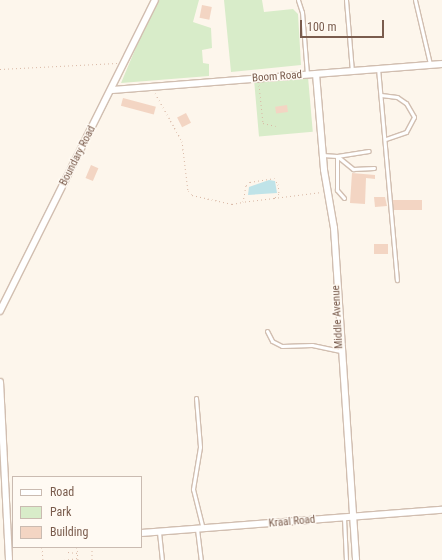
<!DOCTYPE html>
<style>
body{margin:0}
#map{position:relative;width:442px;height:560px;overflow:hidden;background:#fdf6ec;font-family:"Roboto Condensed",sans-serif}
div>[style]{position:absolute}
.green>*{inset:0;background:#d8ecc9;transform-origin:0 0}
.water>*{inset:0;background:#bfe3e8}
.building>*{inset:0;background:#f3d5c3;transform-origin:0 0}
.path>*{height:1px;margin-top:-0.5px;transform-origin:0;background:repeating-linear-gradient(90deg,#d9b8a5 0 1px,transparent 0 4px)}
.roads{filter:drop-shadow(1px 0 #d1beb0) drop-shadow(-1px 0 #d1beb0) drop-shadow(0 1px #d1beb0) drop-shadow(0 -1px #d1beb0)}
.lane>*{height:3px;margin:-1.5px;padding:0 1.5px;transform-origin:1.5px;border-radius:1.5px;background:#fff}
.street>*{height:6px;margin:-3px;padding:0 3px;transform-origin:3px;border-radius:3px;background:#fff}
span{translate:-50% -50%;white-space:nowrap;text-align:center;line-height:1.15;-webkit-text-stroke:3px #fffaf3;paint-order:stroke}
.street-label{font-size:11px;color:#7a5c4d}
.legend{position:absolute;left:12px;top:476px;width:130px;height:72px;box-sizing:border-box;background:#fffaf3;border:1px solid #cabbb1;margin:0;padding:5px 7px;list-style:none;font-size:12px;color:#7a5c4d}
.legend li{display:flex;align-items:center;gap:8px;height:20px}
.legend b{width:20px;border:1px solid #cabbb1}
.scale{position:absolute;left:300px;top:20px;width:84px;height:18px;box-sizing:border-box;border:2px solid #7a5c4d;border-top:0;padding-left:5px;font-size:12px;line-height:14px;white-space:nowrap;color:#7a5c4d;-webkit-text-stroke:3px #fffaf3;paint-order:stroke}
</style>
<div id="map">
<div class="green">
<i style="clip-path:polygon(156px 0,199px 0,193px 22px,211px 28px,212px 48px,202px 50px,203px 63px,209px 64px,209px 76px,121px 83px)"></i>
<i style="clip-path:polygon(224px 0,262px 0,264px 12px,293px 9px,298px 14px,301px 65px,231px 72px)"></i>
<i style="left:308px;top:77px;width:55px;height:54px;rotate:85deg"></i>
</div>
<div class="water">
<i style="clip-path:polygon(269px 180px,275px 181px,277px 193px,248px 195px,249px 187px)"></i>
</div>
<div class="building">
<i style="left:202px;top:5px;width:10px;height:13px;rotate:11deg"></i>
<i style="left:123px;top:98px;width:34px;height:8px;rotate:15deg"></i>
<i style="left:287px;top:105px;width:7px;height:12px;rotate:82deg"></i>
<i style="left:186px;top:113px;width:11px;height:10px;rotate:63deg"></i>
<i style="left:91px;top:165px;width:8px;height:14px;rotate:23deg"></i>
<i style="clip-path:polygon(352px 173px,375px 175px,375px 179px,366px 178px,365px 204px,350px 203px)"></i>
<i style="clip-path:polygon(374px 197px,385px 197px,387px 206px,375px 207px)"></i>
<i style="left:422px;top:200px;width:10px;height:29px;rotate:90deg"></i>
<i style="left:374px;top:244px;width:14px;height:10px"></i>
</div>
<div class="path">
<i style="left:0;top:69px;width:117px;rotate:-2.9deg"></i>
<i style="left:259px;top:85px;width:38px;rotate:84deg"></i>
<i style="left:263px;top:123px;width:13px;rotate:13deg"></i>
<i style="left:155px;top:93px;width:55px;rotate:60.6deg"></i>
<i style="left:182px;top:141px;width:50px;rotate:83.2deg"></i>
<i style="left:188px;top:191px;width:6px;rotate:45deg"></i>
<i style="left:192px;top:195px;width:41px;rotate:12.7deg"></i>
<i style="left:232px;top:204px;width:11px;rotate:-10deg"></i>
<i style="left:243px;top:202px;width:17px;rotate:-80deg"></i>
<i style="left:246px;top:185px;width:5px;rotate:-37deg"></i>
<i style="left:250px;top:182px;width:24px;rotate:-9deg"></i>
<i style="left:274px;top:178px;width:7px;rotate:56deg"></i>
<i style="left:278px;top:184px;width:10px;rotate:84deg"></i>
<i style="left:279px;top:194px;width:6px;rotate:141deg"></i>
<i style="left:274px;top:198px;width:31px;rotate:173deg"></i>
<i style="left:274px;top:198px;width:48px;rotate:-7.1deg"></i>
<i style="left:42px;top:547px;width:13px;rotate:86deg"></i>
<i style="left:77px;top:547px;width:13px;rotate:86deg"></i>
<i style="left:92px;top:547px;width:13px;rotate:90deg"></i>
<i style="left:68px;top:552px;width:9px;rotate:6deg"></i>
<i style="left:64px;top:560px;width:14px;rotate:-8deg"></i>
</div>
<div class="roads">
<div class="lane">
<i style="left:298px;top:0;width:13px;rotate:72deg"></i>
<i style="left:302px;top:12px;width:62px;rotate:85.4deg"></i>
<i style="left:346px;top:0;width:71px;rotate:85.2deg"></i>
<i style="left:415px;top:0;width:66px;rotate:76.8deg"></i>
<i style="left:378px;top:68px;width:213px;rotate:84.9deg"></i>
<i style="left:381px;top:95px;width:16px;rotate:7deg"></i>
<i style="left:397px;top:97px;width:11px;rotate:34deg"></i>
<i style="left:406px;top:103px;width:16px;rotate:60deg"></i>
<i style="left:414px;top:117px;width:17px;rotate:118deg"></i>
<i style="left:406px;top:132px;width:21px;rotate:161deg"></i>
<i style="left:322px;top:155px;width:15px;rotate:4deg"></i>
<i style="left:337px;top:156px;width:21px;rotate:39deg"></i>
<i style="left:353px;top:169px;width:21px;rotate:-3deg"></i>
<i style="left:344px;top:198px;width:11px;rotate:-131deg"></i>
<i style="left:337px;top:190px;width:34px;rotate:-90deg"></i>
<i style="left:337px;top:156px;width:32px;rotate:-9deg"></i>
<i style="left:267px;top:331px;width:11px;rotate:63deg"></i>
<i style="left:272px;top:341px;width:11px;rotate:27deg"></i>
<i style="left:282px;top:346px;width:30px;rotate:-2deg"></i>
<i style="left:312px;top:345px;width:29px;rotate:12deg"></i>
<i style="left:196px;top:398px;width:49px;rotate:85.3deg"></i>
<i style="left:200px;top:447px;width:43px;rotate:99.5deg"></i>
<i style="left:193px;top:489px;width:41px;rotate:76deg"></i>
<i style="left:344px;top:518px;width:42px;rotate:87.3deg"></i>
<i style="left:197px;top:529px;width:31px;rotate:83deg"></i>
<i style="left:159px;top:532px;width:28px;rotate:84deg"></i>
</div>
<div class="street">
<i style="left:316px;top:74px;width:96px;rotate:85.2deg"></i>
<i style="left:324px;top:170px;width:59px;rotate:80.2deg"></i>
<i style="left:334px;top:228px;width:333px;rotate:86.2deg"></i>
<i style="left:112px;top:90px;width:331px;rotate:-4.5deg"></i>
<i style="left:0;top:311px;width:347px;rotate:-63.5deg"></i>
<i style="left:0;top:382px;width:178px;rotate:87.1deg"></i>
<i style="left:141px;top:533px;width:302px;rotate:-4.4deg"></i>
</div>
</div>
<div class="street-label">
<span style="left:277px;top:77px;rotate:-4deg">Boom Road</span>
<span style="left:78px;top:156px;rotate:-63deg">Boundary Road</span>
<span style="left:338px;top:317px;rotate:-93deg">Middle Avenue</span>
<span style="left:292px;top:522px;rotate:-5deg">Kraal Road</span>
</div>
<ul class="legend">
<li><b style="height:5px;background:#fff"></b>Road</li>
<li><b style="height:11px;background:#d8ecc9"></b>Park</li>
<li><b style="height:11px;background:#f3d5c3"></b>Building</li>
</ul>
<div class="scale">100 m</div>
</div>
